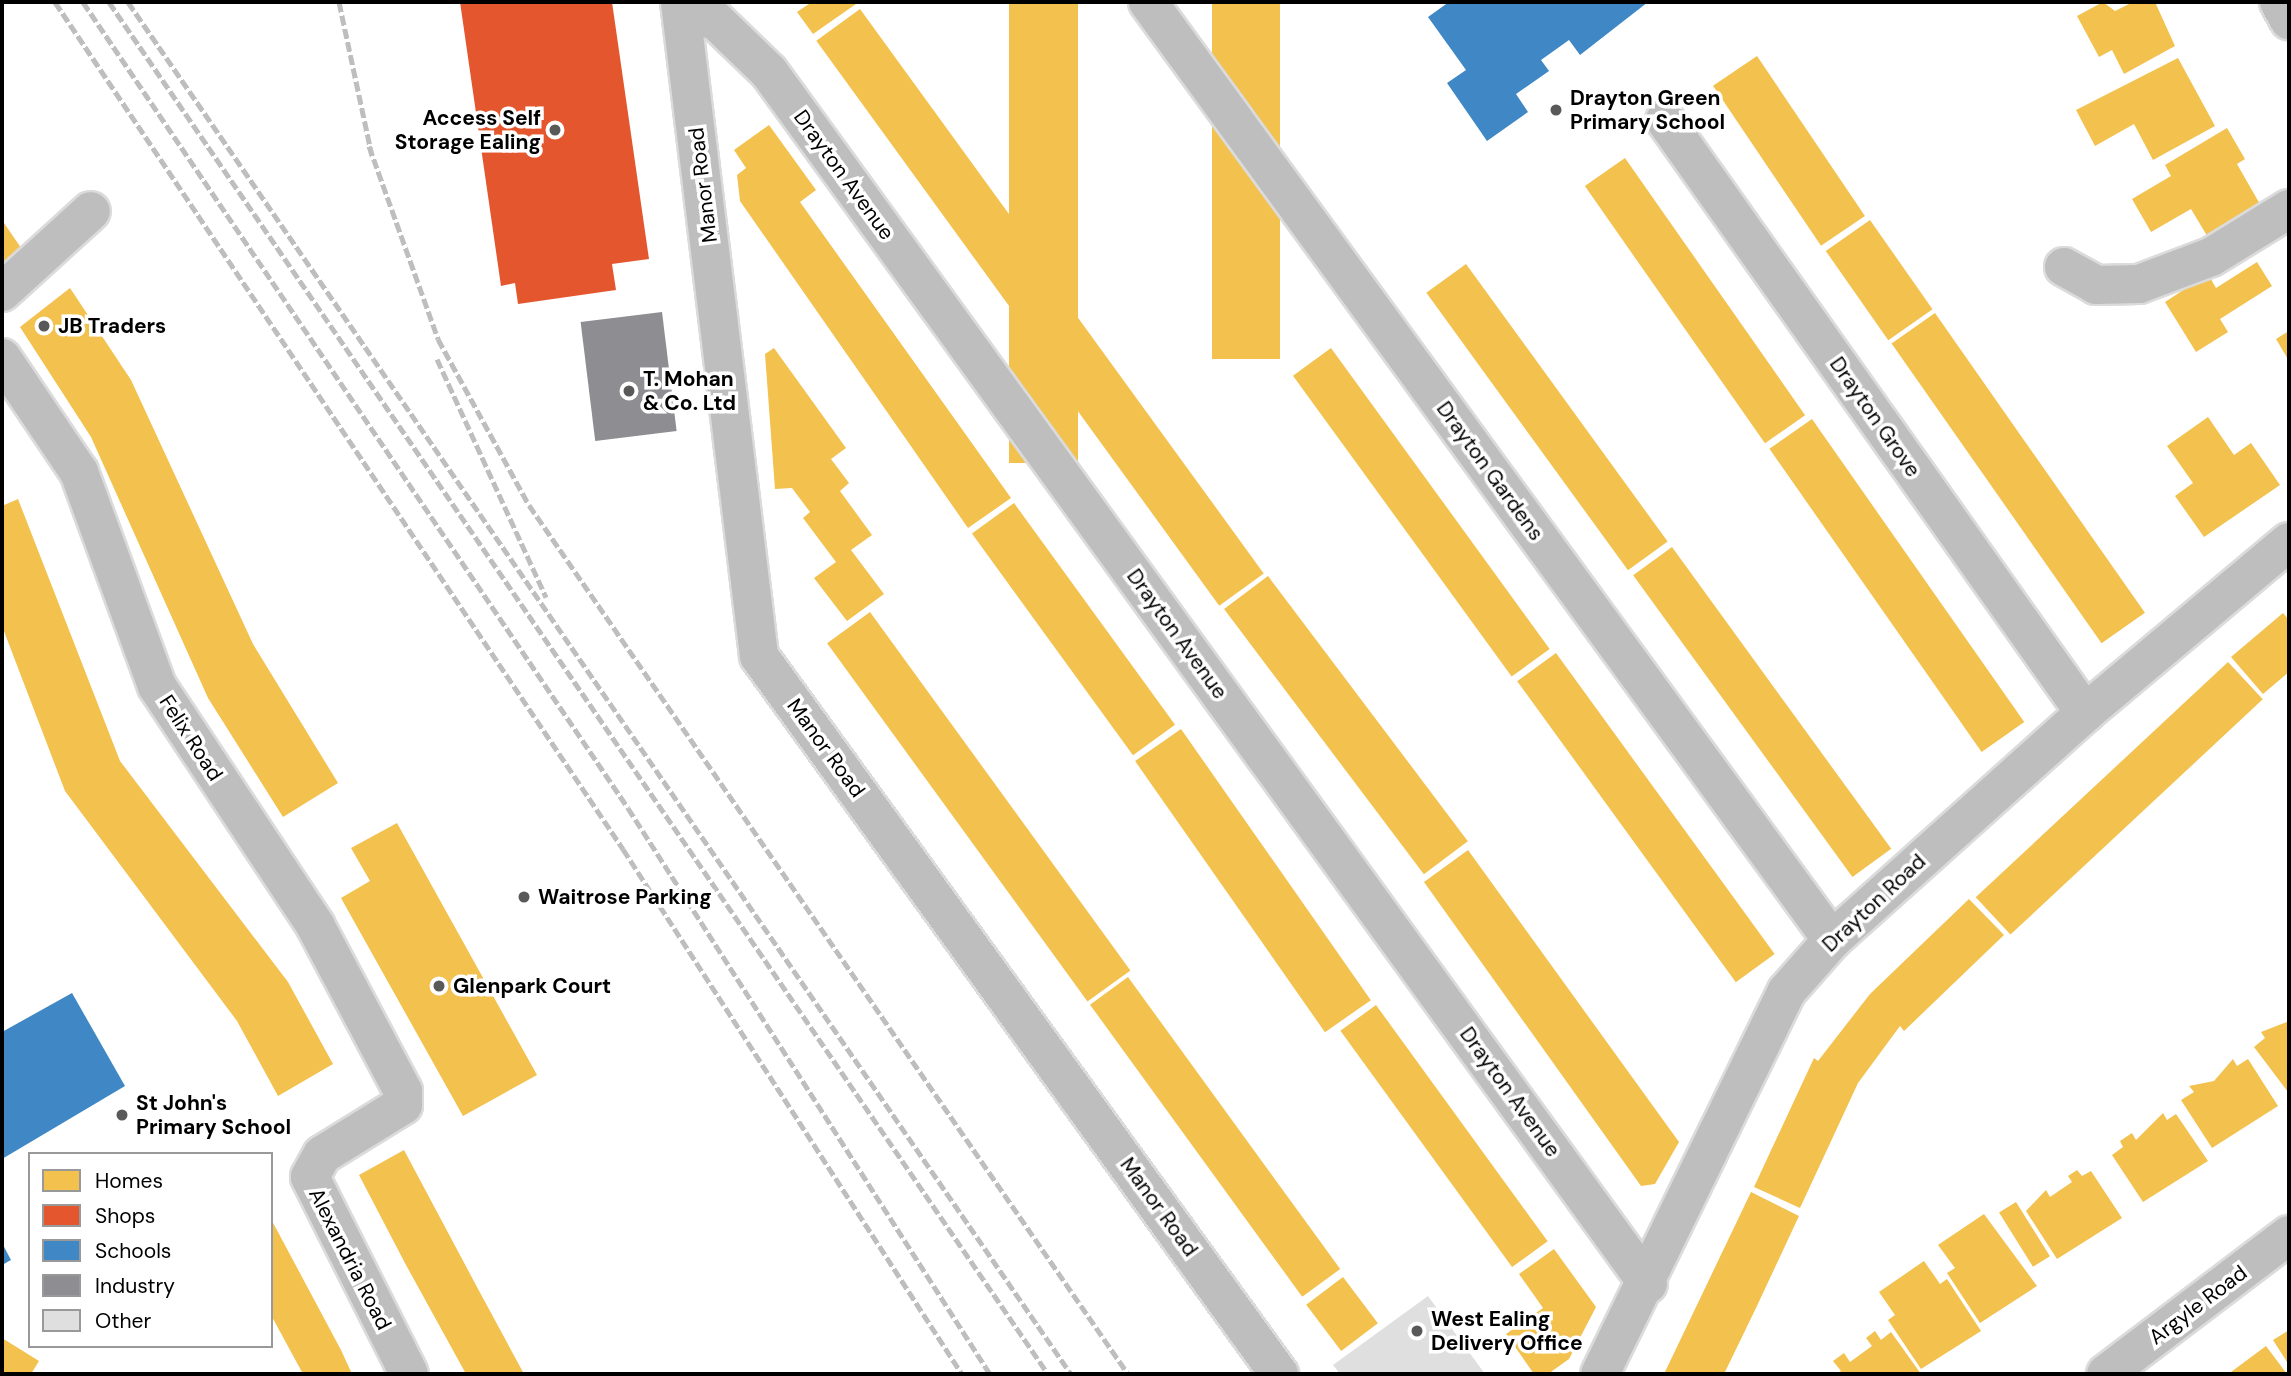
<!DOCTYPE html>
<style>
body{margin:0}
#map{position:relative;width:2291px;height:1376px;overflow:hidden;background:#fff;font-family:"DM Sans",sans-serif}
div>[style]{position:absolute}
.homes>*{inset:0;background:#f2c14e;transform-origin:0 0}
.shops>*{inset:0;background:#e4572e}
.schools>*{inset:0;background:#3f88c5}
.industry>*{inset:0;background:#8d8d92;transform-origin:0 0}
.building>*{inset:0;background:#dfdfdf}
.roads{filter:drop-shadow(2px 0 #dbdbdb) drop-shadow(-2px 0 #dbdbdb) drop-shadow(0 2px #dbdbdb) drop-shadow(0 -2px #dbdbdb)}
.minor>*{height:38px;margin:-19px;padding:0 19px;transform-origin:19px;border-radius:19px;background:#bebebe}
.major>*{height:38px;margin:-19px;padding:0 19px;transform-origin:19px;border-radius:19px;background:#bebebe}
.rail>*{height:5px;margin-top:-2.5px;transform-origin:0;background:repeating-linear-gradient(90deg,#bebebe 0 10px,transparent 0 13.5px)}
.dots>*{width:19px;height:19px;translate:-50% -50%;box-sizing:border-box;border:4px solid #fff;border-radius:50%}
span{translate:-50% -50%;white-space:nowrap;text-align:center;line-height:1.15;-webkit-text-stroke:7px #fff;paint-order:stroke}
.poi-label{font-size:21px;color:#000;font-weight:700}
.left{translate:0 -50%;text-align:left}
.right{translate:-100% -50%;text-align:right}
.street-label{font-size:21px;color:#000}
.frame{position:absolute;inset:0;border:4px solid #000;pointer-events:none}
.legend{position:absolute;left:28px;top:1152px;width:245px;height:196px;box-sizing:border-box;background:#fff;border:2px solid #999;margin:0;padding:9px 12px;list-style:none;font-size:21px;color:#000}
.legend li{display:flex;align-items:center;gap:14px;height:35px}
.legend b{width:35px;border:2px solid #999}
</style>
<div id="map">
<div class="homes">
<i style="clip-path:polygon(812px 2px,855px 2px,856px 4px,813px 34px,797px 12px)"></i>
<i style="left:1009px;top:2px;width:69px;height:461px"></i>
<i style="left:1212px;top:2px;width:68px;height:357px"></i>
<i style="clip-path:polygon(2103px 2px,2115px 11px,2133px 2px,2155px 2px,2175px 46px,2124px 74px,2112px 50px,2099px 57px,2077px 16px)"></i>
<i style="left:860px;top:9px;width:357px;height:54px;rotate:54deg"></i>
<i style="left:1757px;top:56px;width:193px;height:53px;rotate:56deg"></i>
<i style="clip-path:polygon(2178px 58px,2215px 126px,2153px 160px,2134px 124px,2095px 146px,2076px 110px)"></i>
<i style="clip-path:polygon(769px 125px,816px 190px,800px 202px,1011px 498px,968px 528px,740px 201px,737px 175px,746px 168px,734px 150px)"></i>
<i style="clip-path:polygon(2227px 128px,2245px 159px,2237px 164px,2265px 213px,2212px 244px,2191px 209px,2151px 232px,2132px 199px,2171px 176px,2165px 165px)"></i>
<i style="left:1625px;top:158px;width:314px;height:49px;rotate:55deg"></i>
<i style="clip-path:polygon(2px 220px,32px 264px,2px 285px)"></i>
<i style="left:1870px;top:220px;width:109px;height:54px;rotate:55deg"></i>
<i style="clip-path:polygon(2257px 262px,2272px 286px,2220px 319px,2228px 332px,2196px 352px,2165px 302px,2208px 274px,2216px 288px)"></i>
<i style="left:1466px;top:264px;width:343px;height:49px;rotate:54deg"></i>
<i style="clip-path:polygon(70px 288px,131px 380px,253px 644px,338px 783px,283px 817px,208px 698px,91px 437px,20px 327px)"></i>
<i style="left:1068px;top:304px;width:333px;height:55px;rotate:54deg"></i>
<i style="left:1935px;top:313px;width:366px;height:53px;rotate:55deg"></i>
<i style="clip-path:polygon(2289px 331px,2289px 361px,2276px 339px)"></i>
<i style="clip-path:polygon(774px 348px,846px 448px,831px 459px,849px 483px,840px 491px,872px 535px,851px 550px,884px 594px,847px 621px,814px 578px,836px 562px,803px 518px,810px 512px,792px 488px,775px 489px,765px 354px)"></i>
<i style="left:1331px;top:348px;width:372px;height:47px;rotate:54deg"></i>
<i style="clip-path:polygon(2208px 417px,2234px 455px,2251px 443px,2280px 485px,2204px 537px,2175px 496px,2193px 483px,2167px 446px)"></i>
<i style="left:1812px;top:419px;width:370px;height:52px;rotate:55deg"></i>
<i style="clip-path:polygon(18px 499px,120px 761px,288px 982px,333px 1064px,278px 1096px,237px 1021px,65px 791px,2px 626px,2px 506px)"></i>
<i style="left:1014px;top:503px;width:274px;height:52px;rotate:54deg"></i>
<i style="left:1672px;top:547px;width:373px;height:48px;rotate:54deg"></i>
<i style="left:1268px;top:576px;width:332px;height:55px;rotate:53deg"></i>
<i style="left:870px;top:612px;width:443px;height:53px;rotate:54deg"></i>
<i style="clip-path:polygon(2283px 613px,2289px 620px,2289px 672px,2263px 694px,2231px 657px)"></i>
<i style="left:1556px;top:653px;width:372px;height:48px;rotate:54deg"></i>
<i style="left:2228px;top:662px;width:51px;height:345px;rotate:47deg"></i>
<i style="left:1181px;top:729px;width:331px;height:56px;rotate:55deg"></i>
<i style="clip-path:polygon(397px 823px,537px 1075px,463px 1116px,341px 898px,370px 881px,351px 848px)"></i>
<i style="clip-path:polygon(1468px 850px,1679px 1142px,1655px 1184px,1641px 1186px,1424px 882px)"></i>
<i style="clip-path:polygon(1969px 899px,2004px 935px,1904px 1031px,1900px 1026px,1858px 1083px,1800px 1208px,1754px 1187px,1814px 1058px,1818px 1061px,1870px 994px)"></i>
<i style="left:1128px;top:977px;width:361px;height:47px;rotate:54deg"></i>
<i style="left:1376px;top:1005px;width:292px;height:44px;rotate:54deg"></i>
<i style="clip-path:polygon(2289px 1021px,2289px 1090px,2288px 1092px,2254px 1047px,2265px 1038px,2261px 1032px)"></i>
<i style="clip-path:polygon(2233px 1059px,2237px 1066px,2248px 1059px,2278px 1106px,2212px 1148px,2181px 1100px,2194px 1092px,2189px 1086px,2214px 1081px)"></i>
<i style="clip-path:polygon(2163px 1113px,2167px 1120px,2176px 1114px,2208px 1161px,2143px 1202px,2112px 1155px,2123px 1147px,2120px 1141px,2132px 1133px,2136px 1140px)"></i>
<i style="clip-path:polygon(404px 1150px,477px 1287px,524px 1374px,466px 1374px,406px 1265px,359px 1175px)"></i>
<i style="clip-path:polygon(2077px 1170px,2082px 1176px,2091px 1171px,2122px 1218px,2057px 1259px,2026px 1211px,2046px 1190px,2050px 1197px,2072px 1182px,2068px 1176px)"></i>
<i style="clip-path:polygon(1751px 1192px,1799px 1216px,1756px 1308px,1724px 1374px,1664px 1374px)"></i>
<i style="left:2016px;top:1202px;width:64px;height:20px;rotate:58deg"></i>
<i style="clip-path:polygon(1984px 1214px,2037px 1286px,1980px 1323px,1947px 1273px,1955px 1268px,1938px 1245px)"></i>
<i style="clip-path:polygon(271px 1219px,341px 1350px,352px 1374px,303px 1374px,271px 1315px)"></i>
<i style="clip-path:polygon(1554px 1249px,1596px 1307px,1569px 1359px,1548px 1374px,1534px 1374px,1506px 1334px,1543px 1308px,1519px 1274px)"></i>
<i style="clip-path:polygon(1924px 1261px,1940px 1284px,1947px 1279px,1981px 1331px,1921px 1369px,1888px 1320px,1895px 1315px,1879px 1292px)"></i>
<i style="left:1343px;top:1277px;width:58px;height:46px;rotate:53deg"></i>
<i style="clip-path:polygon(2289px 1330px,2289px 1365px,2273px 1340px)"></i>
<i style="clip-path:polygon(1875px 1331px,1881px 1340px,1891px 1332px,1921px 1374px,1837px 1374px,1841px 1371px,1833px 1361px,1844px 1353px,1850px 1362px,1872px 1346px,1866px 1338px)"></i>
<i style="clip-path:polygon(2px 1338px,39px 1361px,31px 1374px,2px 1374px)"></i>
<i style="clip-path:polygon(2266px 1346px,2287px 1374px,2228px 1374px,2231px 1372px)"></i>
</div>
<div class="shops">
<i style="clip-path:polygon(460px 2px,612px 2px,649px 259px,612px 264px,616px 290px,518px 304px,515px 283px,501px 286px)"></i>
</div>
<div class="schools">
<i style="clip-path:polygon(1449px 2px,1648px 2px,1580px 55px,1569px 40px,1541px 60px,1549px 71px,1516px 94px,1528px 112px,1487px 141px,1447px 83px,1466px 70px,1428px 17px)"></i>
<i style="clip-path:polygon(72px 993px,125px 1086px,2px 1159px,2px 1032px)"></i>
<i style="clip-path:polygon(2px 1243px,11px 1260px,2px 1265px)"></i>
</div>
<div class="industry">
<i style="left:662px;top:312px;width:120px;height:82px;rotate:83deg"></i>
</div>
<div class="building">
<i style="clip-path:polygon(1428px 1296px,1485px 1374px,1340px 1374px,1333px 1365px)"></i>
</div>
<div class="roads">
<div class="minor">
<i style="left:680px;top:2px;width:659px;rotate:83.11deg"></i>
<i style="left:759px;top:656px;width:887px;rotate:54.09deg"></i>
<i style="left:1148px;top:2px;width:1161px;rotate:53.9deg"></i>
<i style="left:2279px;top:2px;width:21px;rotate:61deg"></i>
<i style="left:682px;top:17px;width:32px;rotate:4deg"></i>
<i style="left:714px;top:19px;width:76px;rotate:43.9deg"></i>
<i style="left:769px;top:72px;width:1497px;rotate:54.05deg"></i>
<i style="left:1665px;top:120px;width:727px;rotate:54.69deg"></i>
<i style="left:2064px;top:267px;width:37px;rotate:29deg"></i>
<i style="left:2096px;top:285px;width:43px;rotate:-1.3deg"></i>
<i style="left:2139px;top:284px;width:77px;rotate:-20.6deg"></i>
<i style="left:2211px;top:257px;width:92px;rotate:-31.6deg"></i>
<i style="left:2px;top:292px;width:120px;rotate:-42.3deg"></i>
<i style="left:2px;top:358px;width:138px;rotate:56deg"></i>
<i style="left:79px;top:472px;width:228px;rotate:70deg"></i>
<i style="left:157px;top:686px;width:287px;rotate:56.5deg"></i>
<i style="left:315px;top:925px;width:188px;rotate:62.1deg"></i>
<i style="left:403px;top:1091px;width:14px;rotate:90deg"></i>
<i style="left:403px;top:1105px;width:95px;rotate:148.3deg"></i>
<i style="left:322px;top:1155px;width:25px;rotate:119deg"></i>
<i style="left:310px;top:1177px;width:220px;rotate:63.3deg"></i>
<i style="left:1600px;top:1374px;width:426px;rotate:-64deg"></i>
<i style="left:1787px;top:991px;width:68px;rotate:-48.6deg"></i>
<i style="left:1832px;top:940px;width:340px;rotate:-41.9deg"></i>
<i style="left:2085px;top:713px;width:266px;rotate:-40deg"></i>
</div>
<div class="major">
<i style="left:2106px;top:1374px;width:230px;rotate:-37.2deg"></i>
</div>
</div>
<div class="rail">
<i style="left:55px;top:2px;width:1020px;rotate:56.15deg"></i>
<i style="left:623px;top:849px;width:625px;rotate:57.15deg"></i>
<i style="left:83px;top:2px;width:973px;rotate:55.93deg"></i>
<i style="left:628px;top:808px;width:672px;rotate:57.4deg"></i>
<i style="left:109px;top:2px;width:1663px;rotate:55.61deg"></i>
<i style="left:128px;top:2px;width:1665px;rotate:55.5deg"></i>
<i style="left:339px;top:2px;width:157px;rotate:77.9deg"></i>
<i style="left:369px;top:146px;width:205px;rotate:70.3deg"></i>
<i style="left:438px;top:339px;width:189px;rotate:61.3deg"></i>
<i style="left:529px;top:505px;width:1055px;rotate:55.42deg"></i>
<i style="left:437px;top:359px;width:262px;rotate:65.4deg"></i>
</div>
<div class="dots">
<i style="left:1556px;top:110px;background:#595959"></i>
<i style="left:555px;top:130px;background:#595959"></i>
<i style="left:44px;top:326px;background:#595959"></i>
<i style="left:629px;top:391px;background:#595959"></i>
<i style="left:524px;top:897px;background:#595959"></i>
<i style="left:439px;top:986px;background:#595959"></i>
<i style="left:122px;top:1115px;background:#595959"></i>
<i style="left:1417px;top:1331px;background:#595959"></i>
</div>
<div class="poi-label">
<span class="left" style="left:1570px;top:110px">Drayton Green<br>Primary School</span>
<span class="right" style="left:541px;top:130px">Access Self<br>Storage Ealing</span>
<span class="left" style="left:58px;top:326px">JB Traders</span>
<span class="left" style="left:643px;top:391px">T. Mohan<br>&amp; Co. Ltd</span>
<span class="left" style="left:538px;top:897px">Waitrose Parking</span>
<span class="left" style="left:453px;top:986px">Glenpark Court</span>
<span class="left" style="left:136px;top:1115px">St John's<br>Primary School</span>
<span class="left" style="left:1431px;top:1331px">West Ealing<br>Delivery Office</span>
</div>
<div class="street-label">
<span style="left:844px;top:175px;rotate:54deg">Drayton Avenue</span>
<span style="left:703px;top:185px;rotate:-97deg">Manor Road</span>
<span style="left:1875px;top:417px;rotate:55deg">Drayton Grove</span>
<span style="left:1490px;top:471px;rotate:54deg">Drayton Gardens</span>
<span style="left:1177px;top:634px;rotate:54deg">Drayton Avenue</span>
<span style="left:191px;top:738px;rotate:57deg">Felix Road</span>
<span style="left:826px;top:748px;rotate:54deg">Manor Road</span>
<span style="left:1874px;top:903px;rotate:-43deg">Drayton Road</span>
<span style="left:1510px;top:1092px;rotate:54deg">Drayton Avenue</span>
<span style="left:1159px;top:1207px;rotate:54deg">Manor Road</span>
<span style="left:350px;top:1259px;rotate:63deg">Alexandria Road</span>
<span style="left:2198px;top:1305px;rotate:-37deg">Argyle Road</span>
</div>
<div class="frame"></div>
<ul class="legend">
<li><b style="height:19px;background:#f2c14e"></b>Homes</li>
<li><b style="height:19px;background:#e4572e"></b>Shops</li>
<li><b style="height:19px;background:#3f88c5"></b>Schools</li>
<li><b style="height:19px;background:#8d8d92"></b>Industry</li>
<li><b style="height:19px;background:#dfdfdf"></b>Other</li>
</ul>
</div>
